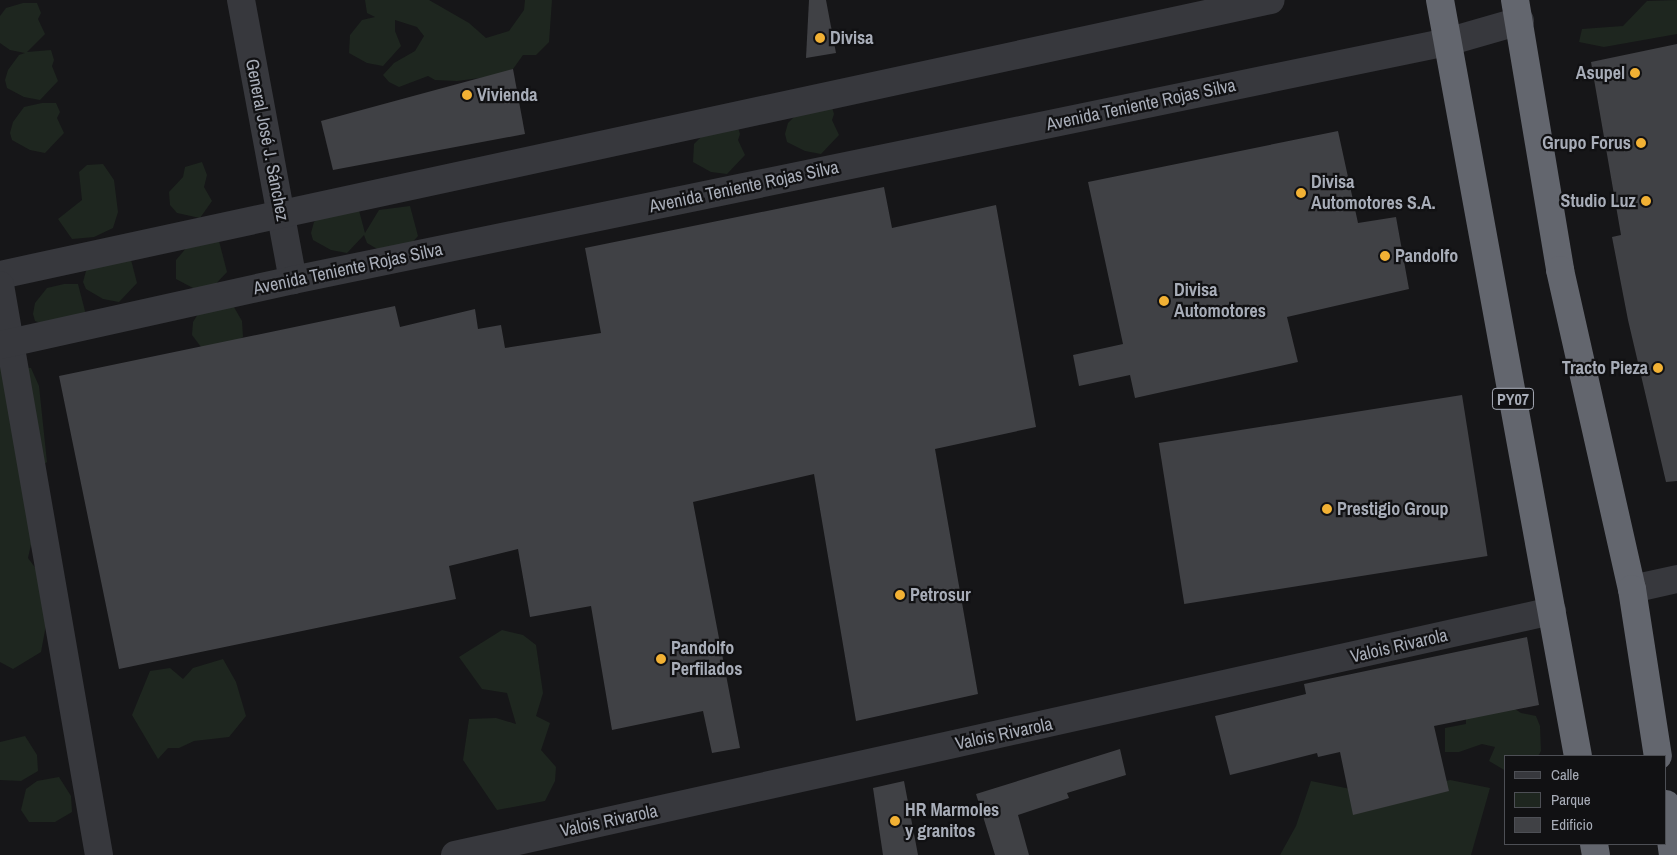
<!DOCTYPE html>
<meta charset="utf-8">
<style>
body{margin:0}
#map{position:relative;width:1677px;height:855px;overflow:hidden;background:#161618;font-family:"Archivo Narrow",sans-serif}
div>[style]{position:absolute}
.green>*{inset:0;background:#1e261f}
.building>*{inset:0;background:#404145;transform-origin:0 0}
.minor>*{height:28px;margin:-14px;padding:0 14px;transform-origin:14px;border-radius:14px;background:#37383d}
.highway>*{height:28px;margin:-14px;padding:0 14px;transform-origin:14px;border-radius:14px;background:#63666e}
.dots>*{width:14px;height:14px;translate:-50% -50%;box-sizing:border-box;border:2px solid #111113;border-radius:50%}
span{translate:-50% -50%;white-space:nowrap;text-align:center;line-height:1.15;-webkit-text-stroke:4.5px #111113;paint-order:stroke}
.shield-label span{padding:1px 4px;background:#111113;border:1px solid;border-radius:4px;-webkit-text-stroke-width:0}
.shield-label{font-size:16px;color:#a8adb8;font-weight:700}
.poi-label{font-size:18px;color:#a8adb8;font-weight:700}
.left{translate:0 -50%;text-align:left}
.right{translate:-100% -50%;text-align:right}
.street-label{font-size:18px;color:#a8adb8}
.legend{position:absolute;left:1504px;top:755px;width:162px;height:90px;box-sizing:border-box;background:#111113;border:1px solid #4d4f55;margin:0;padding:6px 9px;list-style:none;font-size:15px;color:#a8adb8}
.legend li{display:flex;align-items:center;gap:10px;height:25px}
.legend b{width:25px;border:1px solid #4d4f55}
</style>
<div id="map">
<div class="green">
<i style="clip-path:polygon(365px 0,429px 0,469px 23px,486px 38px,509px 31px,524px 10px,525px 0,552px 0,549px 42px,536px 55px,523px 55px,513px 69px,495px 76px,457px 81px,435px 80px,428px 76px,399px 87px,389px 82px,383px 75px,394px 63px,415px 51px,424px 36px,417px 27px,395px 20px,395px 31px,401px 46px,383px 66px,367px 63px,349px 53px,350px 35px,362px 20px,375px 17px,367px 13px)"></i>
<i style="clip-path:polygon(1677px 0,1677px 34px,1604px 47px,1579px 42px,1582px 29px,1623px 26px,1647px 1px)"></i>
<i style="clip-path:polygon(23px 3px,37px 3px,41px 13px,38px 19px,45px 34px,27px 52px,51px 50px,54px 60px,52px 66px,58px 81px,40px 100px,24px 97px,7px 88px,5px 80px,8px 70px,19px 55px,25px 53px,10px 50px,0 43px,0 16px,6px 8px)"></i>
<i style="clip-path:polygon(42px 103px,56px 103px,60px 112px,57px 118px,64px 133px,45px 153px,30px 150px,12px 140px,10px 133px,13px 122px,24px 107px)"></i>
<i style="clip-path:polygon(831px 104px,834px 114px,832px 120px,839px 135px,821px 154px,805px 151px,787px 142px,785px 134px,788px 123px,797px 114px)"></i>
<i style="clip-path:polygon(737px 124px,740px 134px,738px 140px,745px 155px,727px 174px,711px 172px,693px 162px,694px 144px,703px 135px)"></i>
<i style="clip-path:polygon(202px 162px,207px 175px,204px 187px,212px 201px,200px 218px,177px 213px,170px 205px,169px 192px,183px 177px,185px 167px)"></i>
<i style="clip-path:polygon(103px 164px,114px 180px,118px 212px,113px 228px,94px 237px,72px 239px,58px 219px,82px 200px,79px 172px,87px 165px)"></i>
<i style="clip-path:polygon(357px 203px,365px 233px,379px 210px,410px 206px,418px 236px,400px 256px,384px 253px,367px 243px,364px 235px,347px 253px,331px 250px,313px 240px,311px 233px,314px 222px,323px 213px)"></i>
<i style="clip-path:polygon(219px 241px,227px 272px,209px 291px,193px 288px,176px 279px,176px 260px,188px 246px)"></i>
<i style="clip-path:polygon(129px 252px,137px 283px,119px 302px,103px 299px,86px 289px,83px 282px,86px 271px,95px 262px)"></i>
<i style="clip-path:polygon(64px 284px,78px 284px,86px 315px,43px 324px,35px 321px,33px 314px,35px 303px,47px 288px)"></i>
<i style="clip-path:polygon(231px 302px,242px 321px,243px 337px,227px 347px,201px 347px,192px 335px,193px 322px,198px 314px)"></i>
<i style="clip-path:polygon(0 365px,31px 368px,39px 386px,47px 462px,25px 479px,35px 527px,28px 558px,45px 581px,48px 614px,41px 652px,13px 669px,0 662px)"></i>
<i style="clip-path:polygon(502px 630px,523px 635px,536px 645px,543px 693px,536px 716px,550px 723px,541px 750px,556px 767px,555px 781px,545px 801px,497px 810px,463px 760px,469px 719px,496px 718px,516px 724px,507px 693px,482px 689px,459px 657px)"></i>
<i style="clip-path:polygon(223px 659px,236px 682px,246px 716px,229px 737px,194px 741px,179px 748px,168px 748px,158px 759px,132px 715px,150px 671px,170px 668px,183px 679px,193px 668px)"></i>
<i style="clip-path:polygon(1506px 703px,1521px 713px,1536px 716px,1540px 726px,1541px 751px,1538px 756px,1506px 756px,1506px 771px,1489px 761px,1495px 747px,1482px 744px,1459px 752px,1445px 752px,1445px 728px,1466px 724px,1466px 707px)"></i>
<i style="clip-path:polygon(25px 736px,37px 755px,38px 771px,21px 781px,0 780px,0 742px)"></i>
<i style="clip-path:polygon(59px 777px,71px 796px,72px 812px,55px 822px,29px 822px,21px 810px,26px 789px,37px 781px)"></i>
<i style="clip-path:polygon(1450px 780px,1490px 788px,1471px 855px,1280px 855px,1296px 826px,1311px 781px,1385px 796px)"></i>
</div>
<div class="building">
<i style="clip-path:polygon(809px 0,826px 0,836px 53px,806px 58px)"></i>
<i style="clip-path:polygon(1677px 44px,1677px 481px,1666px 482px,1628px 320px,1612px 237px,1621px 235px,1591px 62px)"></i>
<i style="clip-path:polygon(513px 69px,525px 134px,333px 170px,321px 121px)"></i>
<i style="clip-path:polygon(1338px 131px,1358px 223px,1396px 217px,1409px 289px,1287px 317px,1298px 362px,1135px 398px,1130px 375px,1079px 386px,1073px 355px,1123px 344px,1088px 182px)"></i>
<i style="clip-path:polygon(884px 187px,892px 228px,996px 205px,1036px 427px,935px 449px,978px 694px,856px 721px,814px 474px,693px 502px,740px 748px,712px 753px,703px 711px,612px 730px,591px 606px,530px 617px,518px 549px,449px 566px,456px 599px,119px 669px,59px 376px,395px 306px,400px 327px,475px 309px,478px 329px,501px 325px,505px 348px,601px 333px,585px 248px)"></i>
<i style="left:1462px;top:395px;width:163px;height:307px;rotate:81deg"></i>
<i style="clip-path:polygon(1527px 637px,1539px 705px,1434px 726px,1449px 791px,1353px 815px,1340px 752px,1318px 757px,1317px 753px,1230px 775px,1215px 716px,1306px 694px,1304px 684px)"></i>
<i style="clip-path:polygon(1120px 749px,1126px 775px,1067px 793px,1069px 798px,1018px 815px,1029px 855px,995px 855px,976px 794px)"></i>
<i style="clip-path:polygon(904px 781px,918px 855px,883px 855px,873px 788px)"></i>
</div>
<div class="minor">
<i style="left:241px;top:0;width:285px;rotate:79.5deg"></i>
<i style="left:0;top:275px;width:1300px;rotate:-12.21deg"></i>
<i style="left:0;top:285px;width:579px;rotate:80.15deg"></i>
<i style="left:0;top:345px;width:300px;rotate:-12.5deg"></i>
<i style="left:293px;top:280px;width:1178px;rotate:-11.65deg"></i>
<i style="left:1447px;top:42px;width:76px;rotate:-16deg"></i>
<i style="left:1632px;top:589px;width:46px;rotate:-12.5deg"></i>
<i style="left:455px;top:855px;width:1124px;rotate:-12.54deg"></i>
</div>
<div class="highway">
<i style="left:1440px;top:0;width:768px;rotate:79.66deg"></i>
<i style="left:1515px;top:0;width:274px;rotate:80.5deg"></i>
<i style="left:1560px;top:270px;width:327px;rotate:77.3deg"></i>
<i style="left:1632px;top:589px;width:169px;rotate:81.2deg"></i>
<i style="left:1666px;top:804px;width:51px;rotate:82.2deg"></i>
<i style="left:1594px;top:844px;width:11px;rotate:80deg"></i>
</div>
<div class="dots">
<i style="left:820px;top:38px;background:#f2b134"></i>
<i style="left:1635px;top:73px;background:#f2b134"></i>
<i style="left:467px;top:95px;background:#f2b134"></i>
<i style="left:1641px;top:143px;background:#f2b134"></i>
<i style="left:1301px;top:193px;background:#f2b134"></i>
<i style="left:1646px;top:201px;background:#f2b134"></i>
<i style="left:1385px;top:256px;background:#f2b134"></i>
<i style="left:1164px;top:301px;background:#f2b134"></i>
<i style="left:1658px;top:368px;background:#f2b134"></i>
<i style="left:1327px;top:509px;background:#f2b134"></i>
<i style="left:900px;top:595px;background:#f2b134"></i>
<i style="left:661px;top:659px;background:#f2b134"></i>
<i style="left:895px;top:821px;background:#f2b134"></i>
</div>
<div class="shield-label">
<span style="left:1513px;top:399px">PY07</span>
</div>
<div class="poi-label">
<span class="left" style="left:830px;top:38px">Divisa</span>
<span class="right" style="left:1625px;top:73px">Asupel</span>
<span class="left" style="left:477px;top:95px">Vivienda</span>
<span class="right" style="left:1631px;top:143px">Grupo Forus</span>
<span class="left" style="left:1311px;top:193px">Divisa<br>Automotores S.A.</span>
<span class="right" style="left:1636px;top:201px">Studio Luz</span>
<span class="left" style="left:1395px;top:256px">Pandolfo</span>
<span class="left" style="left:1174px;top:301px">Divisa<br>Automotores</span>
<span class="right" style="left:1648px;top:368px">Tracto Pieza</span>
<span class="left" style="left:1337px;top:509px">Prestigio Group</span>
<span class="left" style="left:910px;top:595px">Petrosur</span>
<span class="left" style="left:671px;top:659px">Pandolfo<br>Perfilados</span>
<span class="left" style="left:905px;top:821px">HR Marmoles<br>y granitos</span>
</div>
<div class="street-label">
<span style="left:1141px;top:105px;rotate:-12deg">Avenida Teniente Rojas Silva</span>
<span style="left:267px;top:140px;rotate:79deg">General José J. Sánchez</span>
<span style="left:744px;top:187px;rotate:-12deg">Avenida Teniente Rojas Silva</span>
<span style="left:348px;top:269px;rotate:-12deg">Avenida Teniente Rojas Silva</span>
<span style="left:1399px;top:646px;rotate:-13deg">Valois Rivarola</span>
<span style="left:1004px;top:734px;rotate:-12deg">Valois Rivarola</span>
<span style="left:609px;top:821px;rotate:-12deg">Valois Rivarola</span>
</div>
<ul class="legend">
<li><b style="height:6px;background:#37383d"></b>Calle</li>
<li><b style="height:14px;background:#1e261f"></b>Parque</li>
<li><b style="height:14px;background:#404145"></b>Edificio</li>
</ul>
</div>
